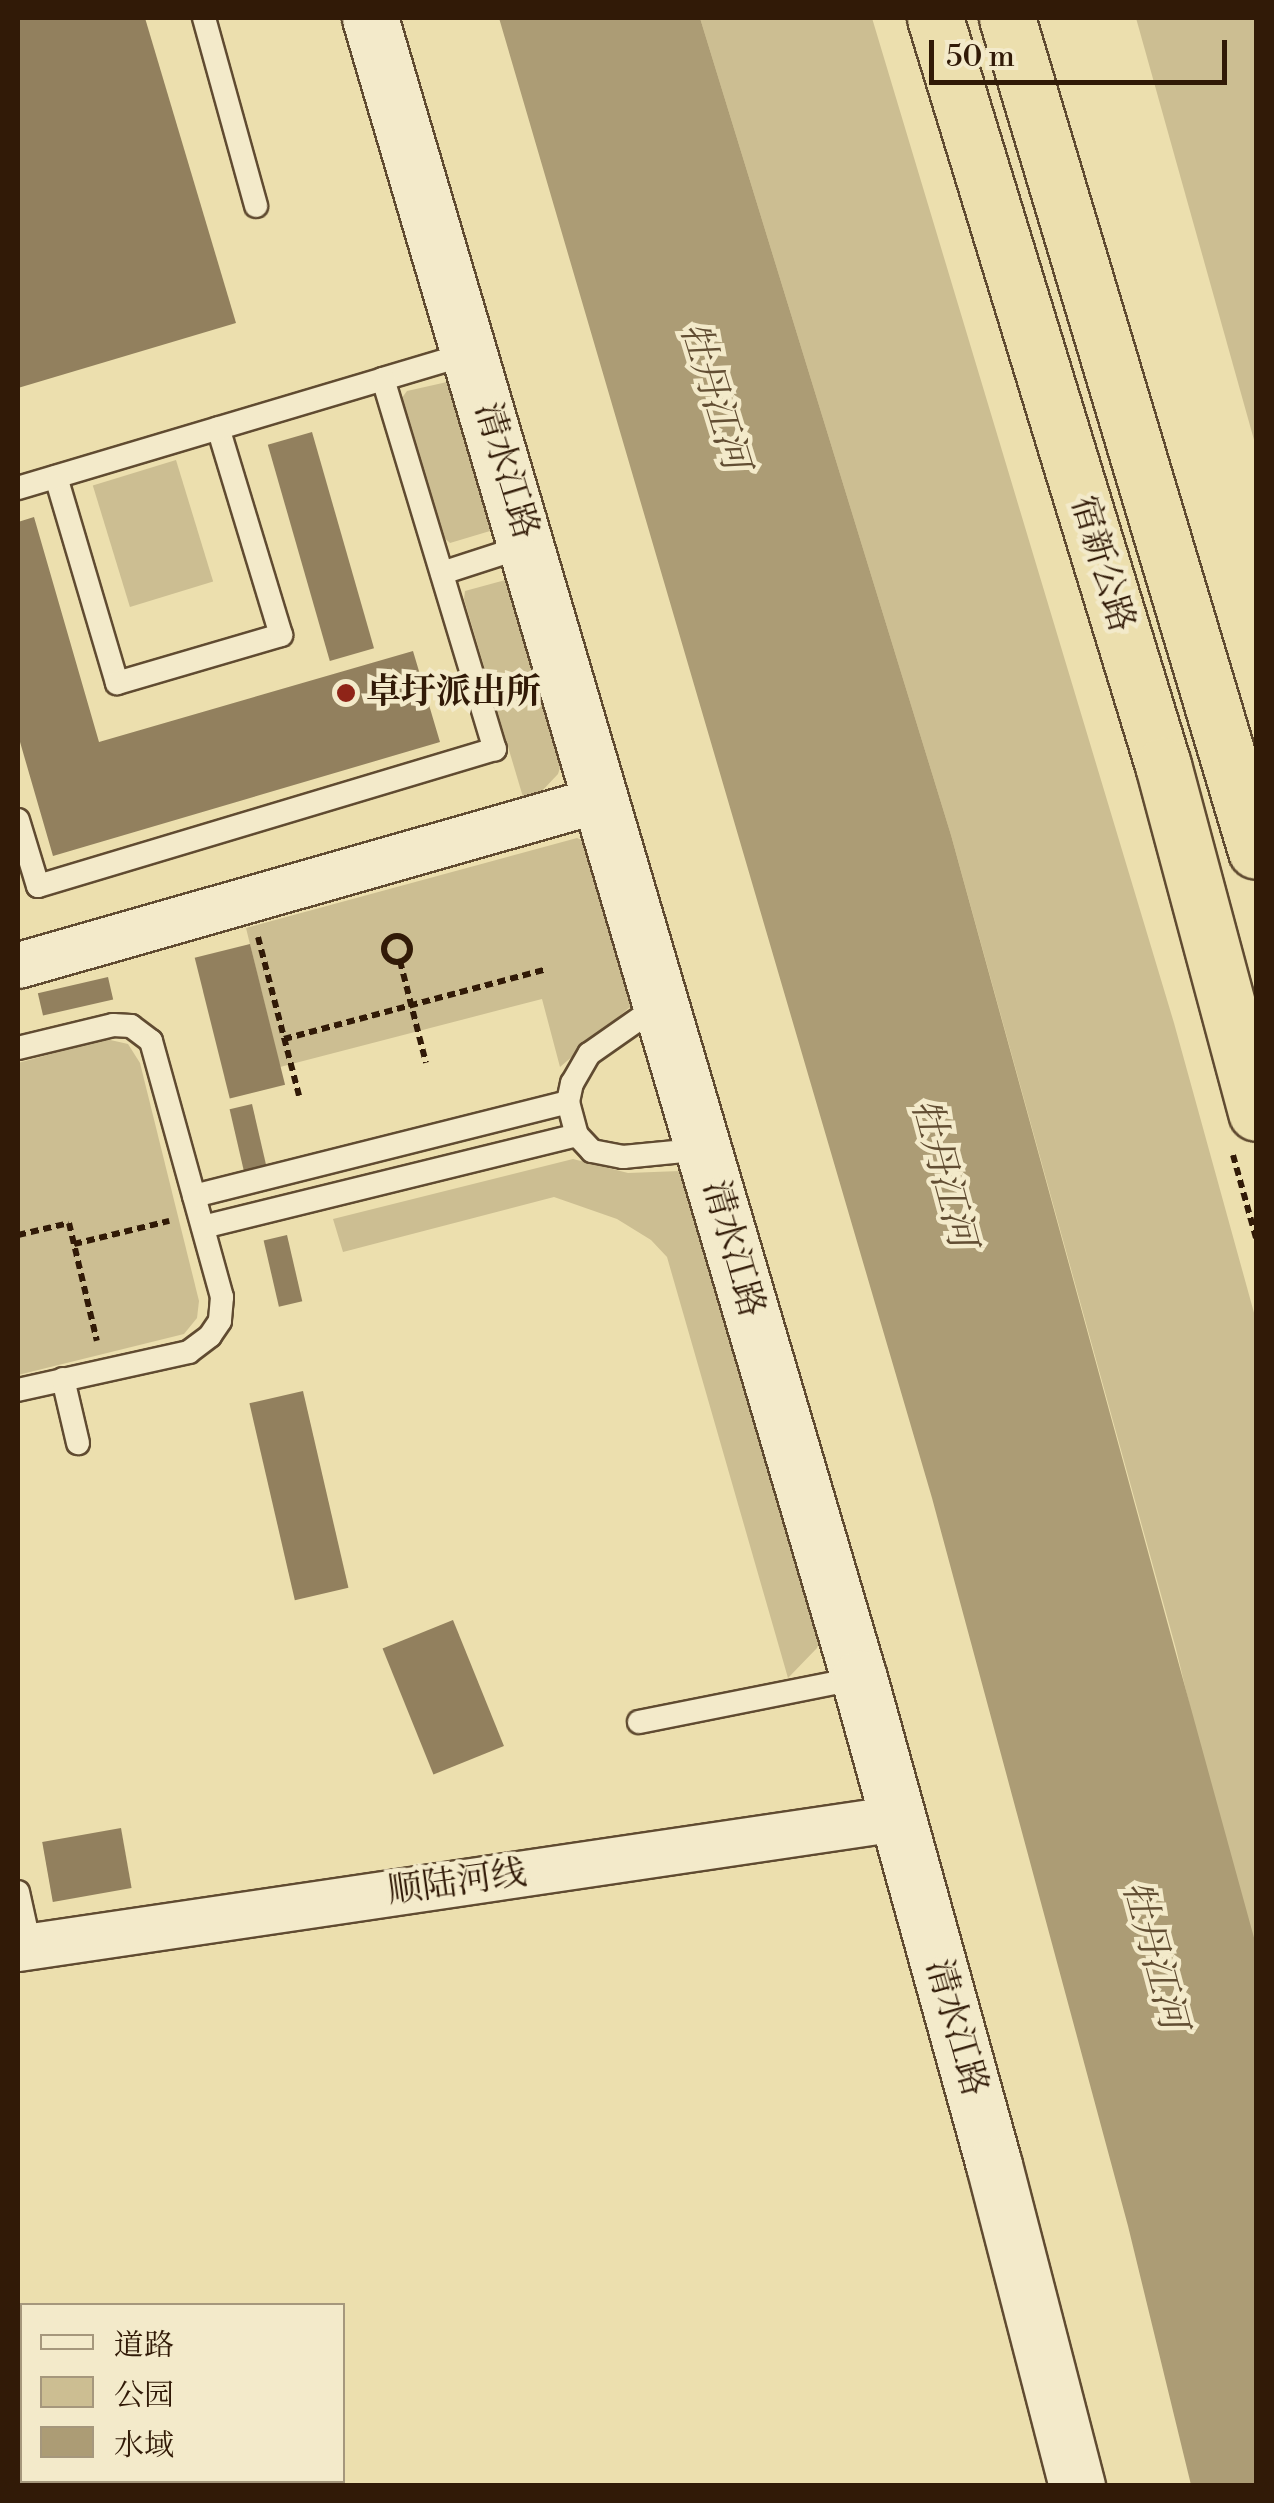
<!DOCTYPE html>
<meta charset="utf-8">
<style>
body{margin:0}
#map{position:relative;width:1274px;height:2503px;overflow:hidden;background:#ecdfae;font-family:"Libre Bodoni","Noto Serif SC",serif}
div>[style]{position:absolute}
.green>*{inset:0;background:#ccbe92;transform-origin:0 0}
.water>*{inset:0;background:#ac9c75}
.building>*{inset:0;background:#92805e;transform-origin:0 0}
.path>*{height:6px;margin-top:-3px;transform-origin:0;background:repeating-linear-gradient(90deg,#311a07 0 8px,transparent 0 13px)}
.path>.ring{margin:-3px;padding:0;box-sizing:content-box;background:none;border:6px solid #311a07;border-radius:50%}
.roads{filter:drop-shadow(2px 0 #604b31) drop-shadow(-2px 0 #604b31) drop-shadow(0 2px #604b31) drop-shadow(0 -2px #604b31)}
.service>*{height:22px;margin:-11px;padding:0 11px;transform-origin:11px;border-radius:11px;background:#f3eaca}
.minor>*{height:45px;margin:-22.5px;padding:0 22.5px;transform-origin:22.5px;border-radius:22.5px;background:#f3eaca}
.tertiary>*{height:55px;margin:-27.5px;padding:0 27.5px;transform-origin:27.5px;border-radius:27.5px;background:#f3eaca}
.trunk>*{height:55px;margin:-27.5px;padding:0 27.5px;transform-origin:27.5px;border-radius:27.5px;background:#ecdfae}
.dots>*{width:28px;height:28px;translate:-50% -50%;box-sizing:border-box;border:5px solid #f3eaca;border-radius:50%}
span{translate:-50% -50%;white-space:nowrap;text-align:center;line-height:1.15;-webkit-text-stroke:9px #f3eaca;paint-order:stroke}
.street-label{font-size:35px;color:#311a07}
.poi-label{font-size:35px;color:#311a07;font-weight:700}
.left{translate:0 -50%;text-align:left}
.water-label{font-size:38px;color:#624e33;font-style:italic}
.frame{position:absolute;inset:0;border:20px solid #311a07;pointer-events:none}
.legend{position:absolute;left:20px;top:2303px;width:325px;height:180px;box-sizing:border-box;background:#f3eaca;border:2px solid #a5977c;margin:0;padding:12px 18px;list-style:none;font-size:30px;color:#311a07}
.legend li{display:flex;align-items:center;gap:20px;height:50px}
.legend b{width:50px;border:2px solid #a5977c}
.scale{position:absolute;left:929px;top:40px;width:298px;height:45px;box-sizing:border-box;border:5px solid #311a07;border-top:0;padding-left:12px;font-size:30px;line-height:35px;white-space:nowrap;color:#311a07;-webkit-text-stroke:8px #f3eaca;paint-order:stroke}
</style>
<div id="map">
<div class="green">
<i style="clip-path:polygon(700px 18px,872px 18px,1174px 1023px,1256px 1320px,1256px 1981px,1176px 1649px,951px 835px)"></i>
<i style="clip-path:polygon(1136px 18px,1256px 18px,1256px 447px)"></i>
<i style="clip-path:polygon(456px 380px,500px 528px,450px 543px,442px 536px,401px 399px,407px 391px)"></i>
<i style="left:176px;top:460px;width:127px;height:87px;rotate:73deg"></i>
<i style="clip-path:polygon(509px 579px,565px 751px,558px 774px,541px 792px,523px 797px,464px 599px,465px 591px)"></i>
<i style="clip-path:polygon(577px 838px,584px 841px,631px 993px,630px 1007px,560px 1067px,542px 999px,280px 1067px,246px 928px)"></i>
<i style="clip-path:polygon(106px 1039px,128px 1044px,140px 1063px,199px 1301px,197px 1318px,184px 1334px,18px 1375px,18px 1063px)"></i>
<i style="clip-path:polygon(573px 1159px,628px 1173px,680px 1171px,685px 1176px,822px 1635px,817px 1648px,788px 1678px,667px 1257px,651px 1240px,617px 1219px,554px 1197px,343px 1252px,333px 1219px)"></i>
</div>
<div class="water">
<i style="clip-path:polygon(499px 18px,700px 18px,951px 835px,1256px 1945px,1256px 2485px,1191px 2485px,1128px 2226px,932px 1498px)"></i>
</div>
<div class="building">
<i style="clip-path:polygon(18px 18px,145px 18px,236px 323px,18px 388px)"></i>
<i style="left:312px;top:432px;width:225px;height:46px;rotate:74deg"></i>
<i style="clip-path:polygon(34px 517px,99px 742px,413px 651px,440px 742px,53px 856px,18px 735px,18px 522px)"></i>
<i style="left:250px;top:944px;width:145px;height:57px;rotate:76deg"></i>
<i style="left:108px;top:977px;width:23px;height:72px;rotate:77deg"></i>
<i style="left:252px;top:1104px;width:65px;height:23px;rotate:77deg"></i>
<i style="left:287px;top:1235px;width:68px;height:24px;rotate:77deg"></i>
<i style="left:303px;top:1391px;width:202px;height:55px;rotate:77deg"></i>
<i style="left:453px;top:1620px;width:136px;height:76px;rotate:68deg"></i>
<i style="left:121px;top:1828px;width:61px;height:80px;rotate:80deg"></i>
</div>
<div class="path">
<i class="ring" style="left:384px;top:936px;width:20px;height:20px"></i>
<i style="left:258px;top:937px;width:164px;rotate:75.5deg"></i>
<i style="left:400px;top:961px;width:105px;rotate:75.7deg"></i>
<i style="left:284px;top:1039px;width:269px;rotate:-14.9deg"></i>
<i style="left:1233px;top:1155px;width:86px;rotate:74.5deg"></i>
<i style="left:18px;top:1235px;width:52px;rotate:-13.2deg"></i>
<i style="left:69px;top:1223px;width:121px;rotate:76.7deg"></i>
<i style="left:74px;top:1244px;width:98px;rotate:-13.6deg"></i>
</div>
<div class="roads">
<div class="service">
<i style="left:204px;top:18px;width:195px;rotate:74.5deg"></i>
<i style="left:383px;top:379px;width:91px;rotate:-16.6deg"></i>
<i style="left:56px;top:477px;width:215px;rotate:73.5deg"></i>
<i style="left:117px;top:683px;width:171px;rotate:-16.3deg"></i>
<i style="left:281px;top:635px;width:216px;rotate:-106.9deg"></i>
<i style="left:18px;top:488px;width:381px;rotate:-16.6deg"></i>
<i style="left:383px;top:379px;width:387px;rotate:73.2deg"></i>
<i style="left:495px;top:749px;width:477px;rotate:163.3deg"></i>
<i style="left:38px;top:886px;width:69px;rotate:-106.9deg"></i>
<i style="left:442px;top:573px;width:90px;rotate:-18deg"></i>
<i style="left:659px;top:1005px;width:85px;rotate:145deg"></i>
<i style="left:589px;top:1054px;width:34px;rotate:120deg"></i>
<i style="left:572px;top:1083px;width:19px;rotate:102deg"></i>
<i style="left:568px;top:1102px;width:34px;rotate:75deg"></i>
<i style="left:577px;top:1135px;width:22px;rotate:47deg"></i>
<i style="left:592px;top:1151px;width:32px;rotate:11deg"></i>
<i style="left:623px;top:1157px;width:81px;rotate:-5.6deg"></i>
<i style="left:18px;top:1048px;width:98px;rotate:-13.6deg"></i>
<i style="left:113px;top:1025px;width:18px;rotate:3deg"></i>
<i style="left:131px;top:1026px;width:25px;rotate:37deg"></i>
<i style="left:151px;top:1041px;width:266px;rotate:74.5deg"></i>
<i style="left:222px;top:1297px;width:24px;rotate:95deg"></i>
<i style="left:220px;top:1321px;width:18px;rotate:124deg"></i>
<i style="left:210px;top:1336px;width:26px;rotate:143deg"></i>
<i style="left:189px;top:1352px;width:175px;rotate:167.5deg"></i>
<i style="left:194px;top:1196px;width:386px;rotate:-14.1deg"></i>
<i style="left:203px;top:1227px;width:385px;rotate:-13.8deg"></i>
<i style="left:63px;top:1379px;width:66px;rotate:76.8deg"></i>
<i style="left:639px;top:1722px;width:224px;rotate:-11.3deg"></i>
<i style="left:18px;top:1892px;width:55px;rotate:77.5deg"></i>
</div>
<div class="minor">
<i style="left:18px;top:965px;width:609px;rotate:-15.91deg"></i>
<i style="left:18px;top:1948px;width:889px;rotate:-8.41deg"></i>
</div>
<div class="tertiary">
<i style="left:370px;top:18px;width:1731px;rotate:73.59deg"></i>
<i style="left:859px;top:1678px;width:505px;rotate:74.51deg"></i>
<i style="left:994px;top:2165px;width:332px;rotate:75.5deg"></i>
</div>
<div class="trunk">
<i style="left:935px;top:18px;width:781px;rotate:73.03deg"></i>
<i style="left:1163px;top:765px;width:360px;rotate:75deg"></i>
<i style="left:1007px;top:18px;width:869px;rotate:73.36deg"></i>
</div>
</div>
<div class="dots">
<i style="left:346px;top:693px;background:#8f2418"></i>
</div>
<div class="street-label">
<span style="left:506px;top:471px;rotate:73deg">清水江路</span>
<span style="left:1102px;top:564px;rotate:73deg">宿新公路</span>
<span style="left:733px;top:1249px;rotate:74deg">清水江路</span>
<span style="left:457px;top:1883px;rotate:-8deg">顺陆河线</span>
<span style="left:956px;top:2028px;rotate:74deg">清水江路</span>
</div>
<div class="poi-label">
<span class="left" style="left:366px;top:693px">卓圩派出所</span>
</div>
<div class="water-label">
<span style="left:714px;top:396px;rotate:73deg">牡丹江河</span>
<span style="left:943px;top:1173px;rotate:75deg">牡丹江河</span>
<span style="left:1154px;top:1955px;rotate:75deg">牡丹江河</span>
</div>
<div class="frame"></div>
<ul class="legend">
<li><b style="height:12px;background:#f3eaca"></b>道路</li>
<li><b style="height:28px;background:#ccbe92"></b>公园</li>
<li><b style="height:28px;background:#ac9c75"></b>水域</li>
</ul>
<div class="scale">50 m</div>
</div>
